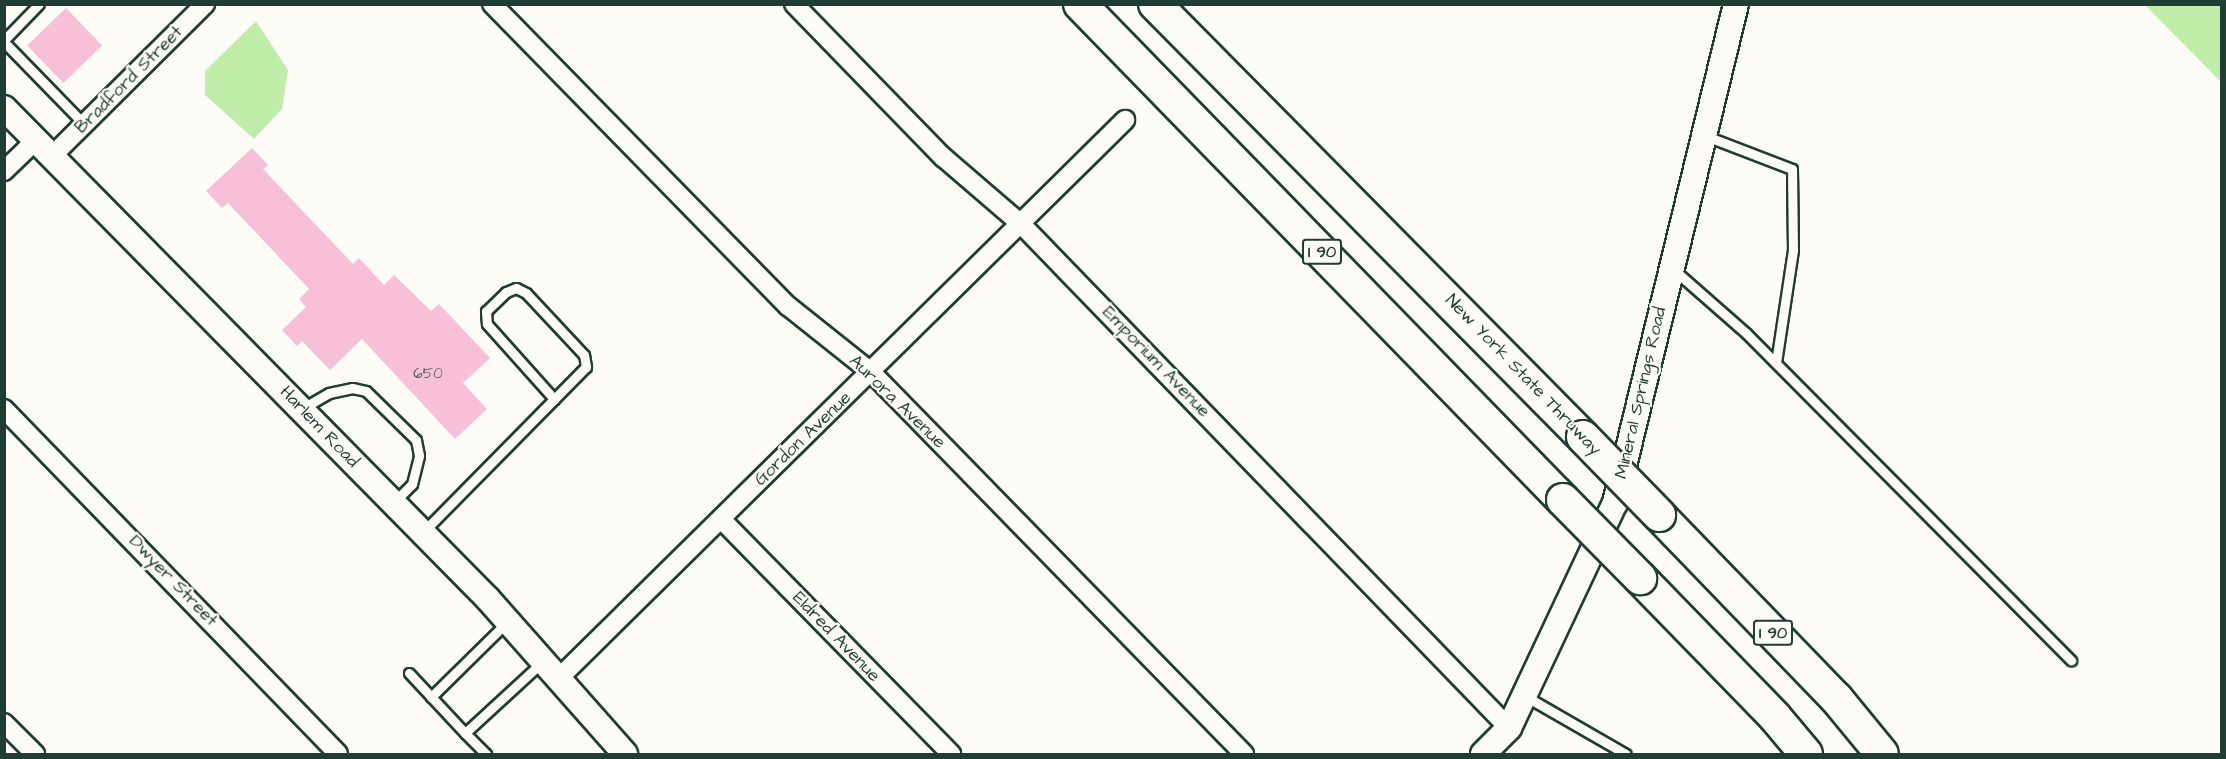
<!DOCTYPE html>
<style>
body{margin:0}
#map{position:relative;width:2226px;height:759px;overflow:hidden;background:#fdfcf7;font-family:"Architects Daughter",sans-serif}
div>[style]{position:absolute}
.green>*{inset:0;background:#c1edab}
.building>*{inset:0;background:#f7c0d8;transform-origin:0 0}
.roads{filter:drop-shadow(2px 0 #1f3d34) drop-shadow(-2px 0 #1f3d34) drop-shadow(0 2px #1f3d34) drop-shadow(0 -2px #1f3d34)}
.lane>*{height:9px;margin:-4.5px;padding:0 4.5px;transform-origin:4.5px;border-radius:4.5px;background:#fdfcf7}
.street>*{height:18px;margin:-9px;padding:0 9px;transform-origin:9px;border-radius:9px;background:#fdfcf7}
.secondary>*{height:24px;margin:-12px;padding:0 12px;transform-origin:12px;border-radius:12px;background:#fdfcf7}
.highway>*{height:32px;margin:-16px;padding:0 16px;transform-origin:16px;border-radius:16px;background:#fdfcf7}
.bridges{filter:drop-shadow(2px 0 #1f3d34) drop-shadow(-2px 0 #1f3d34) drop-shadow(0 2px #1f3d34) drop-shadow(0 -2px #1f3d34)}
.highway-bridge>*{height:32px;margin:-16px;padding:0 16px;transform-origin:16px;border-radius:16px;background:#fdfcf7}
span{translate:-50% -50%;white-space:nowrap;text-align:center;line-height:1.15;-webkit-text-stroke:4.5px #fdfcf7;paint-order:stroke}
.number-label{font-size:15px;color:#555e5d}
.number-label span{-webkit-text-stroke-width:0}
.shield-label span{padding:2px 4px;background:#fdfcf7;border:2px solid;border-radius:4px;-webkit-text-stroke-width:0}
.shield-label{font-size:16px;color:#1f3d34;font-weight:700}
.street-label{font-size:18px;color:#1f3d34}
.frame{position:absolute;inset:0;border:6px solid #1f3d34;pointer-events:none}
</style>
<div id="map">
<div class="green">
<i style="clip-path:polygon(2145px 5px,2221px 5px,2221px 82px)"></i>
<i style="clip-path:polygon(256px 21px,288px 70px,282px 109px,254px 139px,205px 95px,205px 71px)"></i>
</div>
<div class="building">
<i style="left:66px;top:8px;width:52px;height:54px;rotate:46deg"></i>
<i style="clip-path:polygon(252px 148px,268px 165px,263px 169px,353px 264px,359px 258px,384px 285px,394px 275px,431px 311px,439px 304px,490px 358px,463px 383px,487px 409px,455px 439px,362px 339px,330px 370px,302px 341px,297px 346px,282px 330px,306px 307px,299px 299px,309px 289px,228px 203px,222px 208px,206px 191px)"></i>
</div>
<div class="roads">
<div class="lane">
<i style="left:4px;top:40px;width:50px;rotate:-45.8deg"></i>
<i style="left:4px;top:42px;width:115px;rotate:45.7deg"></i>
<i style="left:1706px;top:136px;width:92px;rotate:21deg"></i>
<i style="left:1792px;top:169px;width:81px;rotate:89.3deg"></i>
<i style="left:1793px;top:250px;width:114px;rotate:98.6deg"></i>
<i style="left:1673px;top:269px;width:98px;rotate:41.3deg"></i>
<i style="left:1747px;top:334px;width:460px;rotate:45.2deg"></i>
<i style="left:303px;top:408px;width:30px;rotate:-30deg"></i>
<i style="left:329px;top:393px;width:24px;rotate:-12deg"></i>
<i style="left:352px;top:388px;width:14px;rotate:12deg"></i>
<i style="left:366px;top:391px;width:70px;rotate:44.4deg"></i>
<i style="left:416px;top:440px;width:16px;rotate:79deg"></i>
<i style="left:419px;top:456px;width:29px;rotate:104deg"></i>
<i style="left:412px;top:484px;width:24px;rotate:135deg"></i>
<i style="left:424px;top:531px;width:231px;rotate:-45.4deg"></i>
<i style="left:586px;top:367px;width:12px;rotate:-99deg"></i>
<i style="left:584px;top:355px;width:85px;rotate:-133.1deg"></i>
<i style="left:526px;top:293px;width:11px;rotate:-153deg"></i>
<i style="left:516px;top:288px;width:11px;rotate:158deg"></i>
<i style="left:506px;top:292px;width:28px;rotate:136deg"></i>
<i style="left:486px;top:311px;width:13px;rotate:86deg"></i>
<i style="left:487px;top:324px;width:101px;rotate:48.2deg"></i>
<i style="left:409px;top:673px;width:82px;rotate:47deg"></i>
<i style="left:465px;top:733px;width:103px;rotate:-42.6deg"></i>
<i style="left:1525px;top:696px;width:116px;rotate:29.9deg"></i>
<i style="left:431px;top:697px;width:107px;rotate:-44.6deg"></i>
<i style="left:465px;top:733px;width:30px;rotate:45deg"></i>
</div>
<div class="street">
<i style="left:492px;top:4px;width:423px;rotate:45.6deg"></i>
<i style="left:788px;top:306px;width:106px;rotate:38.5deg"></i>
<i style="left:871px;top:372px;width:534px;rotate:45.68deg"></i>
<i style="left:794px;top:4px;width:214px;rotate:45.8deg"></i>
<i style="left:943px;top:157px;width:104px;rotate:40.7deg"></i>
<i style="left:1022px;top:225px;width:700px;rotate:45.93deg"></i>
<i style="left:52px;top:156px;width:216px;rotate:-44.8deg"></i>
<i style="left:4px;top:171px;width:45px;rotate:-44.1deg"></i>
<i style="left:4px;top:409px;width:480px;rotate:45.9deg"></i>
<i style="left:721px;top:519px;width:329px;rotate:45.6deg"></i>
<i style="left:557px;top:680px;width:798px;rotate:-44.59deg"></i>
<i style="left:4px;top:723px;width:44px;rotate:45deg"></i>
</div>
<div class="secondary">
<i style="left:4px;top:108px;width:689px;rotate:45.41deg"></i>
<i style="left:488px;top:599px;width:207px;rotate:48.5deg"></i>
<i style="left:1483px;top:754px;width:37px;rotate:-45deg"></i>
<i style="left:1509px;top:728px;width:249px;rotate:-64.8deg"></i>
<i style="left:1615px;top:503px;width:513px;rotate:-76.37deg"></i>
</div>
<div class="highway">
<i style="left:1080px;top:4px;width:692px;rotate:45.76deg"></i>
<i style="left:1155px;top:4px;width:609px;rotate:45.33deg"></i>
<i style="left:1659px;top:515px;width:255px;rotate:46deg"></i>
<i style="left:1836px;top:698px;width:72px;rotate:50.6deg"></i>
<i style="left:1640px;top:578px;width:194px;rotate:45.8deg"></i>
<i style="left:1775px;top:717px;width:48px;rotate:50deg"></i>
</div>
</div>
<div class="bridges">
<div class="highway-bridge">
<i style="left:1583px;top:437px;width:109px;rotate:45.7deg"></i>
<i style="left:1563px;top:500px;width:110px;rotate:45.4deg"></i>
</div>
</div>
<div class="number-label">
<span style="left:428px;top:374px">650</span>
</div>
<div class="shield-label">
<span style="left:1322px;top:252px">I 90</span>
<span style="left:1773px;top:633px">I 90</span>
</div>
<div class="street-label">
<span style="left:129px;top:80px;rotate:-45deg">Bradford Street</span>
<span style="left:1156px;top:362px;rotate:46deg">Emporium Avenue</span>
<span style="left:1523px;top:375px;rotate:46deg">New York State Thruway</span>
<span style="left:1641px;top:393px;rotate:-77deg">Mineral Springs Road</span>
<span style="left:897px;top:402px;rotate:44deg">Aurora Avenue</span>
<span style="left:319px;top:427px;rotate:46deg">Harlem Road</span>
<span style="left:803px;top:439px;rotate:-44deg">Gordon Avenue</span>
<span style="left:173px;top:581px;rotate:46deg">Dwyer Street</span>
<span style="left:836px;top:637px;rotate:46deg">Eldred Avenue</span>
</div>
<div class="frame"></div>
</div>
